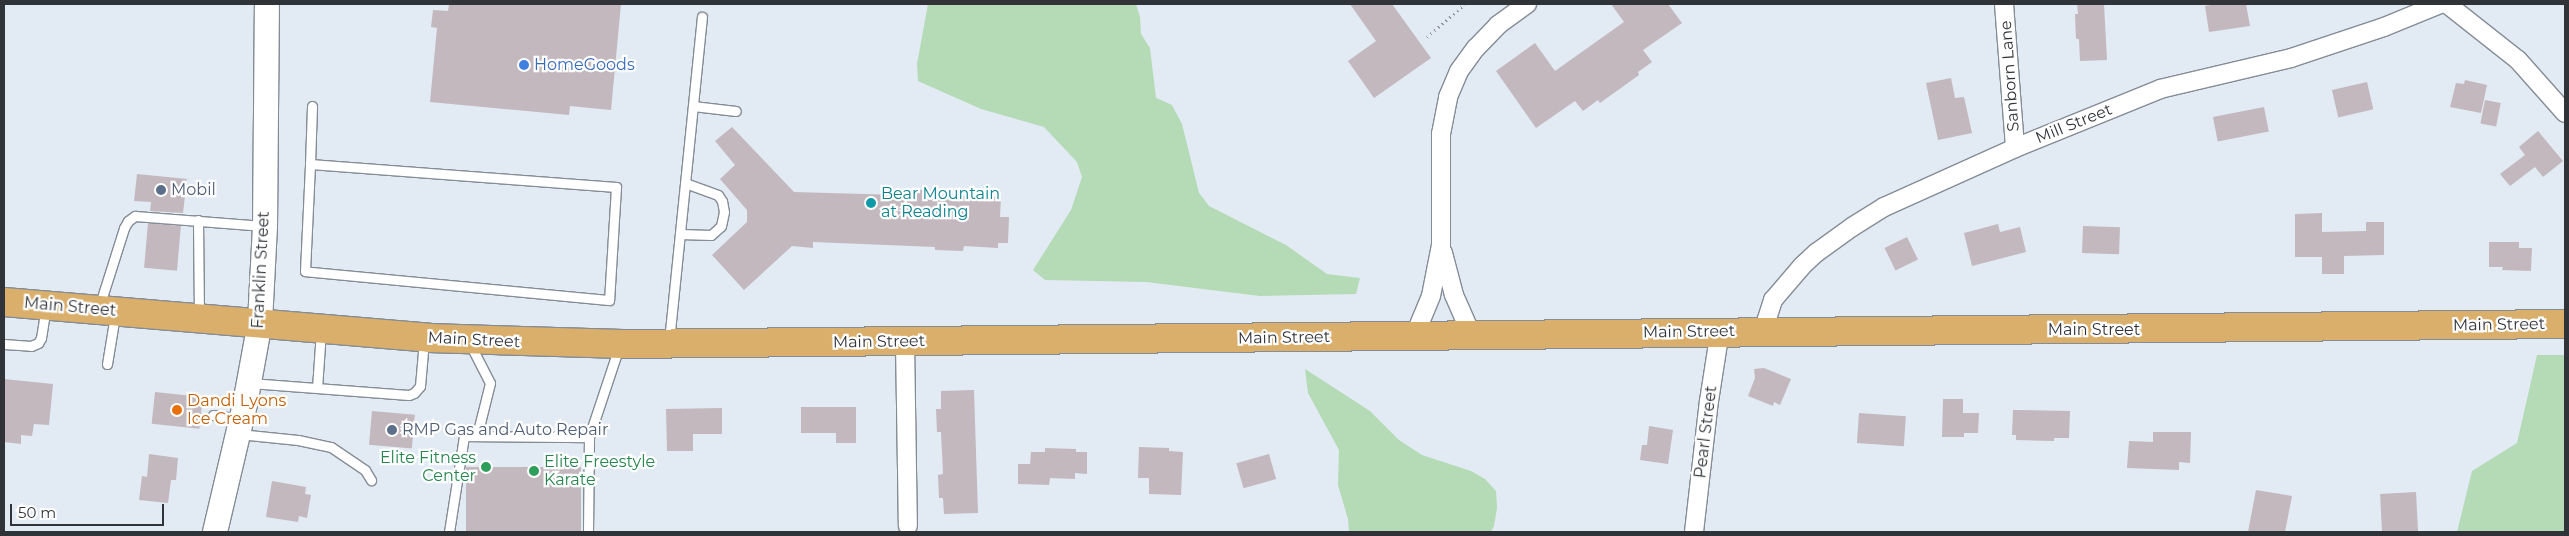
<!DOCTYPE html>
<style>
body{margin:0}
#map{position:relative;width:2569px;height:536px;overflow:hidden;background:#e2eaf4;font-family:Montserrat,sans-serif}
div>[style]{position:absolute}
.green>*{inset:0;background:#b4dbb5}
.building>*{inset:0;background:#c3b8be;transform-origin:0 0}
.path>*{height:3px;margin-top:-1.5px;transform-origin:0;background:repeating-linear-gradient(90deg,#8f949c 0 1px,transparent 0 5px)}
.roads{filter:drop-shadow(1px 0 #848c95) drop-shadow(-1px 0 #848c95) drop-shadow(0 1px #848c95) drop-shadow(0 -1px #848c95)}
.lane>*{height:9px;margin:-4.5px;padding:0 4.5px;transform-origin:4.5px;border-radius:4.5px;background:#fff}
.street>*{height:18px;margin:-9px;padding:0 9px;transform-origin:9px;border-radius:9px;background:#fff}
.secondary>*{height:24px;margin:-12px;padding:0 12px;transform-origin:12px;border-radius:12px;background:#fff}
.primary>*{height:28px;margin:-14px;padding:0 14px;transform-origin:14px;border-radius:14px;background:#daae6b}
.dots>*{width:14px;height:14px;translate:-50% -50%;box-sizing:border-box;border:2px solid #fff;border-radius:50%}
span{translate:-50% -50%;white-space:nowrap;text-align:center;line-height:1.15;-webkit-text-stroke:4.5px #fff;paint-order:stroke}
.shop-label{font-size:16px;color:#366cbe}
.left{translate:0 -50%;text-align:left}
.street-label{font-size:16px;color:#303337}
.service-label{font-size:16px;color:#4e5e75}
.culture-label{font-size:16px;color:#0d838f}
.food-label{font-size:16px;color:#c56008}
.leisure-label{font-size:16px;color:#27864d}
.right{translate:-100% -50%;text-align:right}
.frame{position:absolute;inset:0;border:5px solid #303337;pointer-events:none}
.scale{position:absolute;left:10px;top:504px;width:154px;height:22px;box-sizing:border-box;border:2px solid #303337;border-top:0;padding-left:6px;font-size:15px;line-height:18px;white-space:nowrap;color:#303337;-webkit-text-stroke:4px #fff;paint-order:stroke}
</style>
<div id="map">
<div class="green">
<i style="clip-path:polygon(928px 4px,1136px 4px,1140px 17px,1141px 34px,1150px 48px,1156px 98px,1172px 105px,1182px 124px,1199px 193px,1209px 206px,1286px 245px,1327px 274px,1360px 278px,1356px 294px,1260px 296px,1146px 282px,1045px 280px,1033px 270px,1071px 210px,1082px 177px,1077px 162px,1044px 127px,981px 109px,918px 81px,917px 64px)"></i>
<i style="clip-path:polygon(2537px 355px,2565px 355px,2565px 532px,2457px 532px,2472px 471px,2517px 443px)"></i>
<i style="clip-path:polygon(1305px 369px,1370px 411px,1399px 440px,1422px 455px,1471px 471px,1485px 479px,1496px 491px,1497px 508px,1494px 526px,1491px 532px,1349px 532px,1348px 519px,1338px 485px,1339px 450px,1308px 393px)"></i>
</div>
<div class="building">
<i style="clip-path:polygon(449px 4px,621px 4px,611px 110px,570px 106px,569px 115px,430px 102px,437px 28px,431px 27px,433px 10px,448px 11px)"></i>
<i style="clip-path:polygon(1350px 4px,1392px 4px,1431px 58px,1374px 98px,1348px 61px,1376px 41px)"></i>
<i style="clip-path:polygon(1611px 4px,1668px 4px,1682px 23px,1643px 50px,1652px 62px,1638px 72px,1639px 75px,1600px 103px,1598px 100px,1583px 111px,1575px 101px,1536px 128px,1496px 71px,1535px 43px,1555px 71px,1624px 22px)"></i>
<i style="clip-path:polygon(2077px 4px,2104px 4px,2107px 60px,2080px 61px,2079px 39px,2076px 39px,2075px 14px,2078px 14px)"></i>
<i style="clip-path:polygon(2217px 4px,2246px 4px,2250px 26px,2209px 32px,2205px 6px)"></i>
<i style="clip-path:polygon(1951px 78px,1955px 98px,1964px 97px,1972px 133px,1938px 140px,1926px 83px)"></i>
<i style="clip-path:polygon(2465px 80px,2487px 85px,2481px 113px,2450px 107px,2456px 83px,2464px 84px)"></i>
<i style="left:2367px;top:82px;width:28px;height:36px;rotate:77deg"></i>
<i style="left:2485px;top:100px;width:16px;height:24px;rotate:11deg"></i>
<i style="left:2264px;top:107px;width:25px;height:52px;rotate:79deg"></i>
<i style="clip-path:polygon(732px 127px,794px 192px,899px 195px,899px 189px,941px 191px,941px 195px,1001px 197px,1000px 217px,1009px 217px,1008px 243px,998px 243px,998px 248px,964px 246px,963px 251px,935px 250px,935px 247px,813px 242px,813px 248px,792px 246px,744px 290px,712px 255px,747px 222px,747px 210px,720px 179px,735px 165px,715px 141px)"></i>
<i style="clip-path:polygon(2538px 131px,2563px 161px,2543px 177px,2535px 167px,2510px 186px,2500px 174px,2525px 155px,2519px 147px)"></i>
<i style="clip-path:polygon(137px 174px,187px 179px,183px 213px,150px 211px,151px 202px,134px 201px)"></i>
<i style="clip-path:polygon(2322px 213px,2322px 232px,2366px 231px,2366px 222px,2384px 222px,2384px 255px,2344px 256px,2344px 274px,2322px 274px,2322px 257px,2295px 257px,2295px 214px)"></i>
<i style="left:148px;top:223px;width:33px;height:45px;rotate:5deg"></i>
<i style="clip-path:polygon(1998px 224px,2000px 232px,2020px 227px,2026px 252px,1972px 266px,1964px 233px)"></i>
<i style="left:2083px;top:226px;width:37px;height:27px;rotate:2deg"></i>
<i style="left:1907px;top:237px;width:25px;height:25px;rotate:64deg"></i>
<i style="clip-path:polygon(2489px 242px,2519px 242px,2519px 248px,2532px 248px,2531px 271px,2502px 270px,2503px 267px,2489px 267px)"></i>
<i style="clip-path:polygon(1764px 368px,1791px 379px,1780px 405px,1774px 402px,1773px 406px,1748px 396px,1755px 378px,1754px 369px)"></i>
<i style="clip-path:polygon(4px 379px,53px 384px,49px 425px,34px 424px,32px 436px,21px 435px,21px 444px,4px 442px)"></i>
<i style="clip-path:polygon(974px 390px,978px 513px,944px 514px,943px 498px,939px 498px,938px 475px,943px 474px,941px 432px,937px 432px,936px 409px,941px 409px,941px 391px)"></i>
<i style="left:155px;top:392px;width:48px;height:32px;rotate:6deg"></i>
<i style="clip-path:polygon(1943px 399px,1963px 399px,1963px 413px,1979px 413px,1978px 433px,1964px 433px,1964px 437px,1942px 437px)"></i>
<i style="clip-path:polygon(801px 407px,856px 407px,856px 443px,836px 443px,836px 433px,801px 433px)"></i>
<i style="clip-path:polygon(722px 408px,722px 434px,693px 434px,693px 451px,667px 451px,666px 409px)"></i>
<i style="clip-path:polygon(2013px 410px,2070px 411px,2069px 438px,2054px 438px,2054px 441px,2016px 440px,2016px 435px,2012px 435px)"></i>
<i style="left:372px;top:411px;width:43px;height:34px;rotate:5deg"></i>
<i style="left:1859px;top:413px;width:47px;height:30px;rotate:4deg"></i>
<i style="clip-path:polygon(1649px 426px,1673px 430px,1668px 464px,1640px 460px,1642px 445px,1647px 445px)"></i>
<i style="clip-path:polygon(2153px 432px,2191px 432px,2190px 463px,2179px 462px,2179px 470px,2127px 468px,2129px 441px,2153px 442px)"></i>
<i style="clip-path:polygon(1139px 447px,1169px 448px,1169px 451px,1183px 452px,1181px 495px,1149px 494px,1149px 478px,1138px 478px)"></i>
<i style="clip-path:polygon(1045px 448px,1076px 449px,1076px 452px,1087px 452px,1087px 474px,1075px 473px,1075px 479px,1050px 478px,1049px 485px,1018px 484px,1018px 464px,1030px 464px,1031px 452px,1045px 452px)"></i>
<i style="clip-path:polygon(149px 454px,178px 458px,176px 480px,171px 480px,168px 503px,139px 500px,142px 476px,147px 477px)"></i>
<i style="left:1269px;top:454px;width:26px;height:34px;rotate:74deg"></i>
<i style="left:466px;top:467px;width:115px;height:65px"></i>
<i style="clip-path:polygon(272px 481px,306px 487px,305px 494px,311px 495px,307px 518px,299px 516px,298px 522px,266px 517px)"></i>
<i style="clip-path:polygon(2256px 490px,2292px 496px,2285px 532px,2248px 532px)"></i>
<i style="left:2416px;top:492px;width:40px;height:36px;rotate:87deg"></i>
</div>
<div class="path">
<i style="left:1427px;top:37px;width:50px;rotate:-41deg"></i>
</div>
<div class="roads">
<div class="lane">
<i style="left:693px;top:106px;width:43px;rotate:6.6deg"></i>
<i style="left:310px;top:164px;width:307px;rotate:4.3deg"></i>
<i style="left:616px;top:187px;width:113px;rotate:93.5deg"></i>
<i style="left:609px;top:300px;width:305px;rotate:-174.6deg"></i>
<i style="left:305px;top:271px;width:107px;rotate:-87.3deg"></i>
<i style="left:310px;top:164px;width:58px;rotate:-88deg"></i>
<i style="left:198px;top:220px;width:95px;rotate:89.4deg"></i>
<i style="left:680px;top:234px;width:31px;rotate:2deg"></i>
<i style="left:711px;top:235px;width:13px;rotate:-42deg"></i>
<i style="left:721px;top:226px;width:14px;rotate:-78deg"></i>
<i style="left:724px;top:212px;width:11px;rotate:-100deg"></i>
<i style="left:722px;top:201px;width:7px;rotate:-124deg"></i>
<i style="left:718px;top:195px;width:35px;rotate:-160deg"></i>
<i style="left:99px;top:307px;width:83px;rotate:-72.4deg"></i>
<i style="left:124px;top:228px;width:8px;rotate:-60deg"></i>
<i style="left:128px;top:221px;width:9px;rotate:-36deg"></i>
<i style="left:135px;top:216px;width:129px;rotate:4.4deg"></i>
<i style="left:669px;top:341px;width:326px;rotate:-84.2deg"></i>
<i style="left:4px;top:344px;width:27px;rotate:4deg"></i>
<i style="left:31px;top:346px;width:8px;rotate:-23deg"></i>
<i style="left:38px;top:343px;width:6px;rotate:-59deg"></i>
<i style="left:41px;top:338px;width:31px;rotate:-81deg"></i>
<i style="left:470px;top:344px;width:44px;rotate:62.9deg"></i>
<i style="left:490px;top:383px;width:54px;rotate:104deg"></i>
<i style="left:107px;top:364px;width:50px;rotate:-80.7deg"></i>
<i style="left:250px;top:383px;width:159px;rotate:4.3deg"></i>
<i style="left:409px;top:395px;width:5px;rotate:-22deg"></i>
<i style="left:414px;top:393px;width:9px;rotate:-49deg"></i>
<i style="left:420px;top:386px;width:46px;rotate:-85deg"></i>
<i style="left:317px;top:388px;width:57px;rotate:-86deg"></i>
<i style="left:213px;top:415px;width:29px;rotate:8deg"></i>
<i style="left:239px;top:434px;width:59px;rotate:5.8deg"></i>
<i style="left:298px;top:440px;width:34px;rotate:12deg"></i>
<i style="left:331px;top:447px;width:41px;rotate:34.1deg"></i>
<i style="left:365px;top:470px;width:12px;rotate:59deg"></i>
<i style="left:449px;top:532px;width:97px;rotate:-81.1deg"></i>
<i style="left:464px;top:436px;width:125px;rotate:0.5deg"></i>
<i style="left:589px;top:437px;width:95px;rotate:-71.6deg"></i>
<i style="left:588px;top:532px;width:95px;rotate:-89.4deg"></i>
</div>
<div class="street">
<i style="left:2004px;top:4px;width:144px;rotate:85.6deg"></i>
<i style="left:2447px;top:4px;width:90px;rotate:38.3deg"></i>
<i style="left:2518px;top:60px;width:71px;rotate:48.4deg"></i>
<i style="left:1443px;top:253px;width:43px;rotate:75.3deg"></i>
<i style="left:1454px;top:295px;width:45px;rotate:66.3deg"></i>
<i style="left:1763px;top:331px;width:33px;rotate:-72deg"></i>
<i style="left:1773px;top:300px;width:45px;rotate:-49.5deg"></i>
<i style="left:1802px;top:266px;width:19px;rotate:-43deg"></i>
<i style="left:1816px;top:253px;width:44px;rotate:-35.8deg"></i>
<i style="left:1852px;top:227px;width:38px;rotate:-32deg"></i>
<i style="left:1884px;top:207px;width:144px;rotate:-24.2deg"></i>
<i style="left:2015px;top:148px;width:157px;rotate:-22.1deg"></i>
<i style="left:2160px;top:89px;width:135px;rotate:-13.3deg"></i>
<i style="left:2291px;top:58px;width:98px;rotate:-18.4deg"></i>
<i style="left:2384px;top:27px;width:61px;rotate:-22.3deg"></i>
<i style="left:1414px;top:337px;width:44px;rotate:-67.5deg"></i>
<i style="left:1431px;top:296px;width:52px;rotate:-78.9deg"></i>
<i style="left:1441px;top:245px;width:111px;rotate:-90deg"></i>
<i style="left:1441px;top:134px;width:38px;rotate:-79deg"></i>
<i style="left:1448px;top:97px;width:28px;rotate:-67deg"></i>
<i style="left:1459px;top:71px;width:29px;rotate:-54deg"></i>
<i style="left:1476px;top:48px;width:32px;rotate:-46deg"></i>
<i style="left:1498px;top:25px;width:36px;rotate:-36deg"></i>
<i style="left:905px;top:342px;width:184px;rotate:89.1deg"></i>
<i style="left:1694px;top:532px;width:132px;rotate:-83.5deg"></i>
<i style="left:1709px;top:401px;width:71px;rotate:-81.1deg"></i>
</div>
<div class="secondary">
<i style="left:215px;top:532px;width:131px;rotate:-76.8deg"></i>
<i style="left:245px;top:404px;width:83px;rotate:-79.6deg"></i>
<i style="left:260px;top:322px;width:96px;rotate:-87deg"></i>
<i style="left:265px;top:226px;width:222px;rotate:-89.5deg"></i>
</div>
<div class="primary">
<i style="left:4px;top:302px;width:427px;rotate:4.8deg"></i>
<i style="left:429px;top:338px;width:194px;rotate:1.8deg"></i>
<i style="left:623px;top:344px;width:1942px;rotate:-0.59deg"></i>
</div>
</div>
<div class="dots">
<i style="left:524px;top:65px;background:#3f7fe0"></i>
<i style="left:161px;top:190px;background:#5c6f8a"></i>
<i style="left:871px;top:203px;background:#0f9aa8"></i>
<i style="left:177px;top:410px;background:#e8710a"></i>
<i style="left:392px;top:430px;background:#5c6f8a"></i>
<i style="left:486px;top:467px;background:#2e9e5b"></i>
<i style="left:534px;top:471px;background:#2e9e5b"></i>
</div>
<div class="shop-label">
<span class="left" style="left:534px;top:65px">HomeGoods</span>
</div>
<div class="street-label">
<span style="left:2010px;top:76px;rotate:-94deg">Sanborn Lane</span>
<span style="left:2074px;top:124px;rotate:-22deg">Mill Street</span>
<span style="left:261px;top:270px;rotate:-87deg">Franklin Street</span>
<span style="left:70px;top:307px;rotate:5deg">Main Street</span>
<span style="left:2499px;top:325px;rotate:-1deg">Main Street</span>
<span style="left:2094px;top:330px">Main Street</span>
<span style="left:1689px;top:332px;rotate:-1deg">Main Street</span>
<span style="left:1284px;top:338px;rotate:-1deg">Main Street</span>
<span style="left:474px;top:340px;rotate:3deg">Main Street</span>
<span style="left:879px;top:342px;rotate:-1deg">Main Street</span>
<span style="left:1706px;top:432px;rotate:-83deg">Pearl Street</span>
</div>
<div class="service-label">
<span class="left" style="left:171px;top:190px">Mobil</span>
<span class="left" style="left:402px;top:430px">RMP Gas and Auto Repair</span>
</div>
<div class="culture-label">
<span class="left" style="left:881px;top:203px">Bear Mountain<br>at Reading</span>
</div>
<div class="food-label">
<span class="left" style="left:187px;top:410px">Dandi Lyons<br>Ice Cream</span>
</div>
<div class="leisure-label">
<span class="right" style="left:476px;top:467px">Elite Fitness<br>Center</span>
<span class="left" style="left:544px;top:471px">Elite Freestyle<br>Karate</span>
</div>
<div class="frame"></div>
<div class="scale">50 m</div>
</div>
